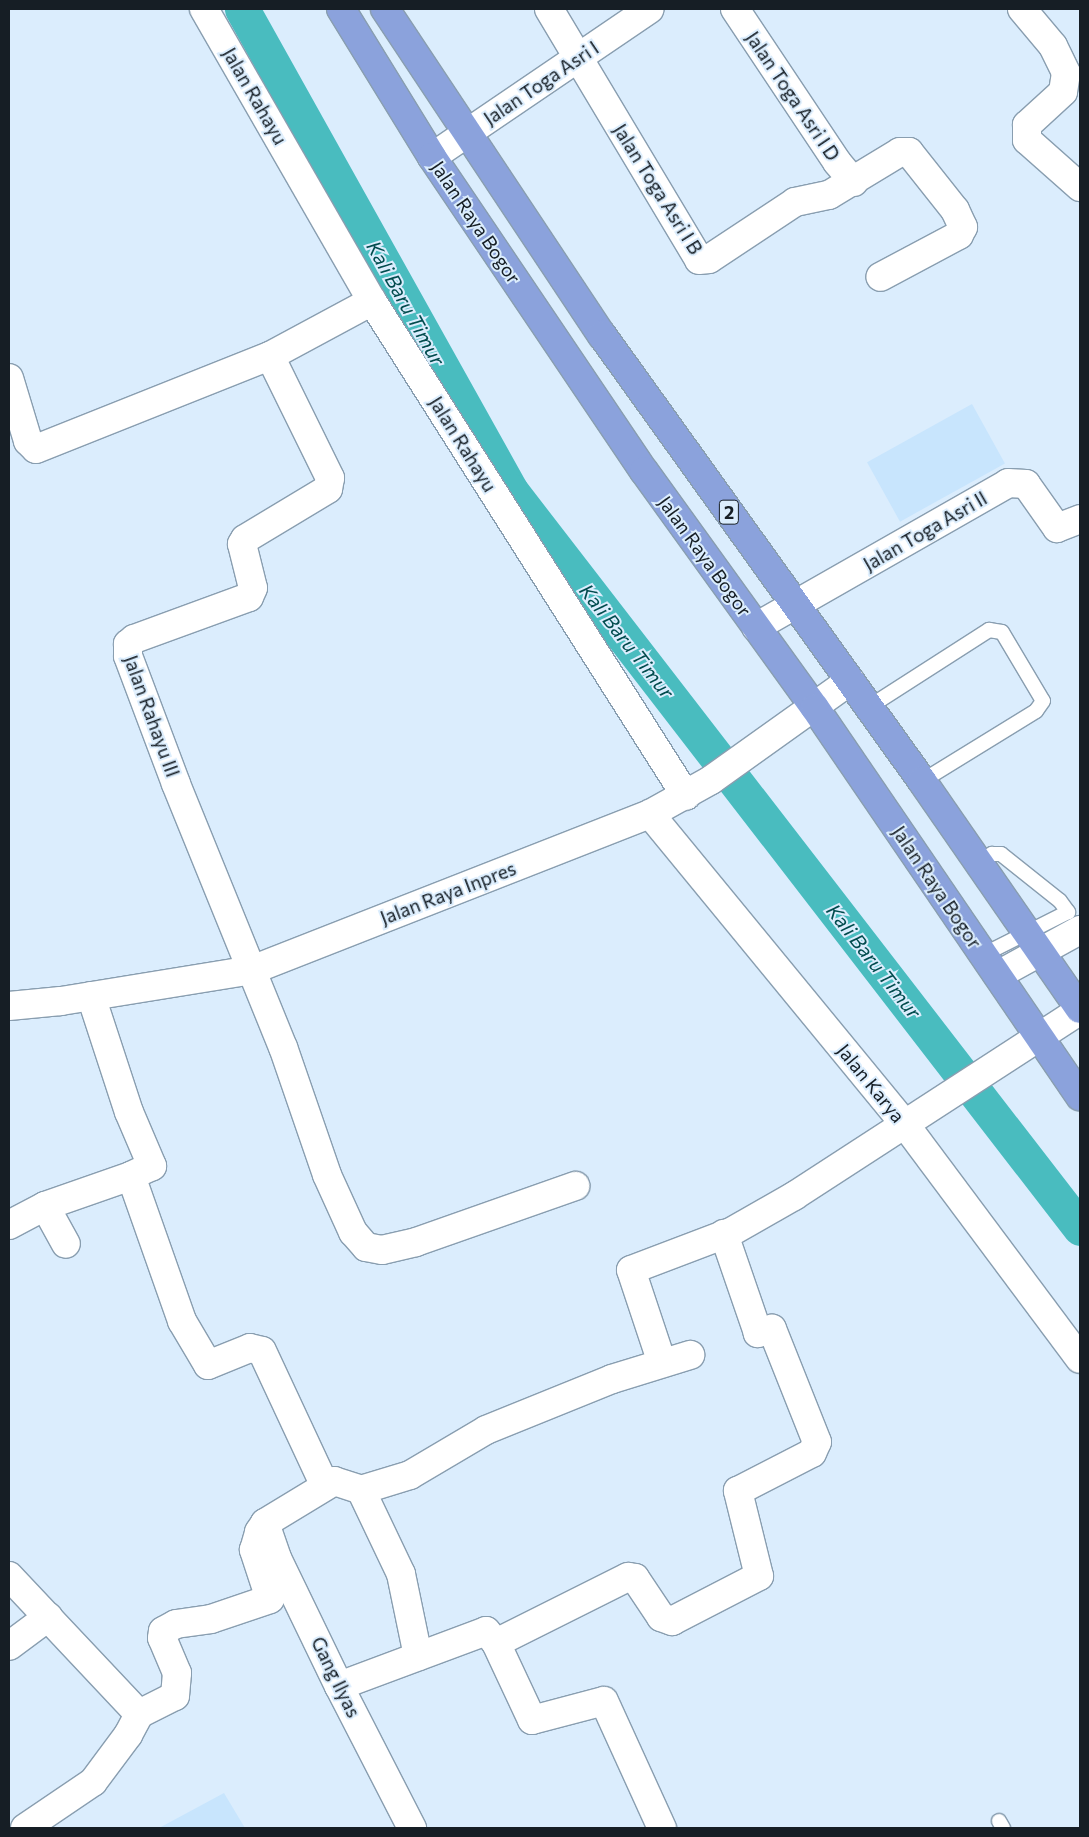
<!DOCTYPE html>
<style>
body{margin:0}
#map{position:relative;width:1089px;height:1837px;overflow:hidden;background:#dbedfd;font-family:Commissioner,sans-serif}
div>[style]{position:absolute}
.built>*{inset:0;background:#c8e5fd;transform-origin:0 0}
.canal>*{height:35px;margin:-17.5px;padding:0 17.5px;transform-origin:17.5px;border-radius:17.5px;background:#49bcbf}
.roads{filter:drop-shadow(1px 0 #899eb0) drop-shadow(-1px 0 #899eb0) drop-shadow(0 1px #899eb0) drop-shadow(0 -1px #899eb0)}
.service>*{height:14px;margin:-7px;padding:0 7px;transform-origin:7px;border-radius:7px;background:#fff}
.minor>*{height:28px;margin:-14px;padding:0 14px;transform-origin:14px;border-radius:14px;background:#fff}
.tertiary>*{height:28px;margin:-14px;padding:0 14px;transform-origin:14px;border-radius:14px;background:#fff}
.trunk>*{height:28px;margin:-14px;padding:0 14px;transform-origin:14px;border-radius:14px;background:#8ba2dc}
span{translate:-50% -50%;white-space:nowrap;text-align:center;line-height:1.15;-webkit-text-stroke:4px #dbedfd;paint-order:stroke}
.shield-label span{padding:1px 4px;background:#dbedfd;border:1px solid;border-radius:4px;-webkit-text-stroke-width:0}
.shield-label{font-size:18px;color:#161e25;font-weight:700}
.street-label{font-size:19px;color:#161e25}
.water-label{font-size:20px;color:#014b4d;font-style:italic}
.frame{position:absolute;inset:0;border:10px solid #161e25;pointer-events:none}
</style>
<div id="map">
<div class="built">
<i style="left:972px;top:404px;width:68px;height:120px;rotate:61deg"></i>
<i style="clip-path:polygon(224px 1793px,245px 1828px,159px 1828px)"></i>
</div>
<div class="canal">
<i style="left:242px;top:9px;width:552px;rotate:60.83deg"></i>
<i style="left:511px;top:491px;width:931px;rotate:52.33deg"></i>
</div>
<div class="roads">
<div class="service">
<i style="left:869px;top:707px;width:143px;rotate:-32.7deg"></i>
<i style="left:989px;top:630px;width:13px;rotate:9deg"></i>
<i style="left:1002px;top:632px;width:80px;rotate:59.3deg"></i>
<i style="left:1043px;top:701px;width:12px;rotate:125deg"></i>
<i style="left:1036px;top:711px;width:134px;rotate:148.4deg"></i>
<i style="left:978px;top:863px;width:17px;rotate:-33deg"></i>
<i style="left:992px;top:854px;width:9px"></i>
<i style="left:1001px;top:854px;width:75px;rotate:38.5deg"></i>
<i style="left:1060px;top:901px;width:14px;rotate:54deg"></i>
<i style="left:1068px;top:912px;width:95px;rotate:153.2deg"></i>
<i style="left:999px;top:1821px;width:8px;rotate:60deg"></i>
</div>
<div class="minor">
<i style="left:204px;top:9px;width:337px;rotate:60.1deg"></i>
<i style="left:372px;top:301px;width:586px;rotate:57.61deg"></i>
<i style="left:549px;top:9px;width:292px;rotate:59.1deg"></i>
<i style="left:699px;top:260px;width:10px;rotate:-6deg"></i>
<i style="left:709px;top:259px;width:103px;rotate:-33.5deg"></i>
<i style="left:795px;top:202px;width:35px;rotate:-12deg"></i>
<i style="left:829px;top:195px;width:83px;rotate:-31.2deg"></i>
<i style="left:900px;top:152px;width:9px"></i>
<i style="left:909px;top:152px;width:74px;rotate:51.6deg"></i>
<i style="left:955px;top:210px;width:19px;rotate:65deg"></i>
<i style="left:963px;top:227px;width:9px;rotate:117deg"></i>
<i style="left:959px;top:235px;width:89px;rotate:152deg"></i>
<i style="left:735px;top:9px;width:184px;rotate:56.3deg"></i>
<i style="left:837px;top:162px;width:26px;rotate:50deg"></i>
<i style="left:1022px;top:9px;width:48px;rotate:50deg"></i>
<i style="left:1053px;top:46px;width:30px;rotate:64deg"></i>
<i style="left:1066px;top:73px;width:19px;rotate:99deg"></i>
<i style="left:1063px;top:92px;width:49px;rotate:137.5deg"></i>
<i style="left:1027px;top:125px;width:15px;rotate:90deg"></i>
<i style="left:1027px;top:140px;width:71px;rotate:41.6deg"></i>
<i style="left:432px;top:157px;width:263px;rotate:-34.2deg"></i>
<i style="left:270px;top:356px;width:116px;rotate:-28.3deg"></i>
<i style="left:9px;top:378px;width:66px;rotate:73.2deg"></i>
<i style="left:28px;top:441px;width:11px;rotate:45deg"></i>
<i style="left:36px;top:449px;width:252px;rotate:-21.7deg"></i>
<i style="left:270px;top:356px;width:136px;rotate:63.8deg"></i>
<i style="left:330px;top:478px;width:11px;rotate:100deg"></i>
<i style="left:328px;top:489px;width:97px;rotate:148.9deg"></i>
<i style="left:245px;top:539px;width:6px;rotate:121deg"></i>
<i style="left:242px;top:544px;width:45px;rotate:76deg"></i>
<i style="left:253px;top:588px;width:10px;rotate:114deg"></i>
<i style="left:249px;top:597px;width:122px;rotate:159.9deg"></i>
<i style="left:134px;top:639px;width:8px;rotate:140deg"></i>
<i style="left:128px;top:644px;width:12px;rotate:90deg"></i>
<i style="left:128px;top:656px;width:137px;rotate:69.4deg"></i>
<i style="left:176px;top:784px;width:284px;rotate:67.9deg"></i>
<i style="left:283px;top:1047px;width:135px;rotate:71deg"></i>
<i style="left:327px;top:1175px;width:63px;rotate:65.5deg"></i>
<i style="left:353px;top:1232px;width:20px;rotate:49deg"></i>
<i style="left:366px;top:1247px;width:16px;rotate:11deg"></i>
<i style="left:382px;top:1250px;width:35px;rotate:-13deg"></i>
<i style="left:416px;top:1242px;width:169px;rotate:-19.4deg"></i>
<i style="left:756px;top:627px;width:290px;rotate:-29.7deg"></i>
<i style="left:1008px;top:483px;width:18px;rotate:3deg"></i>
<i style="left:1026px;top:484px;width:54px;rotate:54.8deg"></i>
<i style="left:1057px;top:528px;width:25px;rotate:-21deg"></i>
<i style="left:650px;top:814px;width:400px;rotate:50.6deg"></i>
<i style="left:904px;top:1123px;width:294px;rotate:53.3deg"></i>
<i style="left:998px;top:975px;width:94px;rotate:-28.8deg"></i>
<i style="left:91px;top:996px;width:122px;rotate:71.9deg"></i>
<i style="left:129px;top:1112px;width:59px;rotate:66.9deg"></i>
<i style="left:152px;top:1166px;width:23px;rotate:155deg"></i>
<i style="left:131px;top:1176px;width:154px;rotate:70.6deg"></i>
<i style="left:182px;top:1321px;width:51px;rotate:59.4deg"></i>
<i style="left:208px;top:1365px;width:45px;rotate:-22deg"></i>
<i style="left:250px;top:1348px;width:12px;rotate:14deg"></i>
<i style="left:262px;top:1351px;width:149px;rotate:65deg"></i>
<i style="left:45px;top:1206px;width:91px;rotate:-19.2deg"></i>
<i style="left:9px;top:1225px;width:41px;rotate:-27.8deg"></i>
<i style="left:45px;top:1206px;width:43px;rotate:61.1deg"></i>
<i style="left:662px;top:1363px;width:98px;rotate:-108.4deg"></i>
<i style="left:631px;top:1270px;width:107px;rotate:-20.8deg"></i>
<i style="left:731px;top:1232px;width:73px;rotate:-29.7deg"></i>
<i style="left:794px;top:1196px;width:341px;rotate:-33deg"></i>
<i style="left:361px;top:1490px;width:93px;rotate:64.5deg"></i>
<i style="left:401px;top:1574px;width:84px;rotate:78.3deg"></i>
<i style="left:265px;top:1523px;width:37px;rotate:71deg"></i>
<i style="left:277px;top:1558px;width:142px;rotate:64.2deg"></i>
<i style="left:339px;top:1686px;width:160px;rotate:62.8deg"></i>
<i style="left:9px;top:1576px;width:190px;rotate:46.7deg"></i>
<i style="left:139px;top:1714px;width:40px;rotate:-26.6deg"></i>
<i style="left:175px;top:1696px;width:23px;rotate:-85deg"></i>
<i style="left:177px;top:1673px;width:38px;rotate:-113deg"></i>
<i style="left:162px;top:1638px;width:7px;rotate:-82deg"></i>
<i style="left:163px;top:1631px;width:15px;rotate:-28deg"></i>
<i style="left:176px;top:1624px;width:35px;rotate:-8deg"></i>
<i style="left:211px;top:1619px;width:62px;rotate:-18.7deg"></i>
<i style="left:270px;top:1599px;width:52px;rotate:-108.1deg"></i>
<i style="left:254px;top:1550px;width:19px;rotate:-74deg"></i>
<i style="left:259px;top:1532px;width:11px;rotate:-56deg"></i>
<i style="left:265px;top:1523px;width:81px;rotate:-31.3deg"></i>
<i style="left:334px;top:1481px;width:28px;rotate:18deg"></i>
<i style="left:361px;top:1490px;width:51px;rotate:-17deg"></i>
<i style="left:410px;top:1475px;width:88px;rotate:-30.6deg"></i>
<i style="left:486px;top:1430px;width:136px;rotate:-22deg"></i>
<i style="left:612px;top:1379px;width:82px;rotate:-17.1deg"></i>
<i style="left:496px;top:1643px;width:148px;rotate:-26.6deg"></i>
<i style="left:628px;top:1577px;width:7px;rotate:8deg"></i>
<i style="left:635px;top:1578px;width:47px;rotate:56.3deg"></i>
<i style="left:661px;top:1617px;width:12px;rotate:20deg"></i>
<i style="left:672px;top:1621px;width:98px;rotate:-27.3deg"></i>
<i style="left:759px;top:1576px;width:88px;rotate:-103.9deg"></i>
<i style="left:738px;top:1491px;width:83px;rotate:-27.2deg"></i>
<i style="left:812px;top:1453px;width:12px;rotate:-66deg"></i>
<i style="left:817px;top:1442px;width:122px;rotate:-111.7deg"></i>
<i style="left:772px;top:1329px;width:15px;rotate:164deg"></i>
<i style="left:758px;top:1333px;width:105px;rotate:-109deg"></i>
<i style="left:9px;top:1646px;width:49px;rotate:-36.6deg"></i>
<i style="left:339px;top:1686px;width:157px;rotate:-20.5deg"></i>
<i style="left:486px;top:1631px;width:16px;rotate:50deg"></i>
<i style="left:496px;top:1643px;width:85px;rotate:64.9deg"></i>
<i style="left:532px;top:1720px;width:74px;rotate:-14.8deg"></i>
<i style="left:604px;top:1701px;width:140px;rotate:65.5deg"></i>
<i style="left:25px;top:1828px;width:82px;rotate:-34.1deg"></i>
<i style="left:93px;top:1782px;width:59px;rotate:-53.3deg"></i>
<i style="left:128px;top:1735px;width:24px;rotate:-62deg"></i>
</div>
<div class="tertiary">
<i style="left:9px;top:1006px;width:52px;rotate:-5.5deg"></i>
<i style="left:61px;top:1001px;width:193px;rotate:-9.2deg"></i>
<i style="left:252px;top:970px;width:427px;rotate:-21.4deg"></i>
<i style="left:650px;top:814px;width:70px;rotate:-29.1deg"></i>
<i style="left:711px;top:780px;width:171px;rotate:-35.5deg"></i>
</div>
<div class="trunk">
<i style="left:341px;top:9px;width:174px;rotate:58.4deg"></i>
<i style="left:432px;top:157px;width:379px;rotate:56deg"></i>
<i style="left:644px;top:471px;width:292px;rotate:54.2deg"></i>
<i style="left:815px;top:708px;width:470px;rotate:55.7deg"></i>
<i style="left:385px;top:9px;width:392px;rotate:56.4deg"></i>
<i style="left:602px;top:335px;width:549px;rotate:54.34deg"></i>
<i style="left:922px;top:781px;width:277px;rotate:55.3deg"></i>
</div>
</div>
<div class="shield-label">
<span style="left:729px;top:512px">2</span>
</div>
<div class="street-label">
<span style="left:541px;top:83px;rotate:-34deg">Jalan Toga Asri I</span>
<span style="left:255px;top:96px;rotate:60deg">Jalan Rahayu</span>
<span style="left:793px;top:96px;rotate:56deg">Jalan Toga Asri I D</span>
<span style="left:658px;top:189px;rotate:58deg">Jalan Toga Asri I B</span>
<span style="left:476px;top:222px;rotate:56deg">Jalan Raya Bogor</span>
<span style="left:463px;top:444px;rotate:58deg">Jalan Rahayu</span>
<span style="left:925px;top:531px;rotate:-30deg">Jalan Toga Asri II</span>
<span style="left:705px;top:556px;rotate:54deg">Jalan Raya Bogor</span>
<span style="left:152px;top:716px;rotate:70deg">Jalan Rahayu III</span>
<span style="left:937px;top:887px;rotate:56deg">Jalan Raya Bogor</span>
<span style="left:448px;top:893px;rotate:-21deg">Jalan Raya Inpres</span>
<span style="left:871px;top:1083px;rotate:51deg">Jalan Karya</span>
<span style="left:336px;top:1677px;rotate:64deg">Gang Ilyas</span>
</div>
<div class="water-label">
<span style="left:406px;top:303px;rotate:61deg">Kali Baru Timur</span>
<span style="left:627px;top:641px;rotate:52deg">Kali Baru Timur</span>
<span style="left:874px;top:961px;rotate:52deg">Kali Baru Timur</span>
</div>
<div class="frame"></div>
</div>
